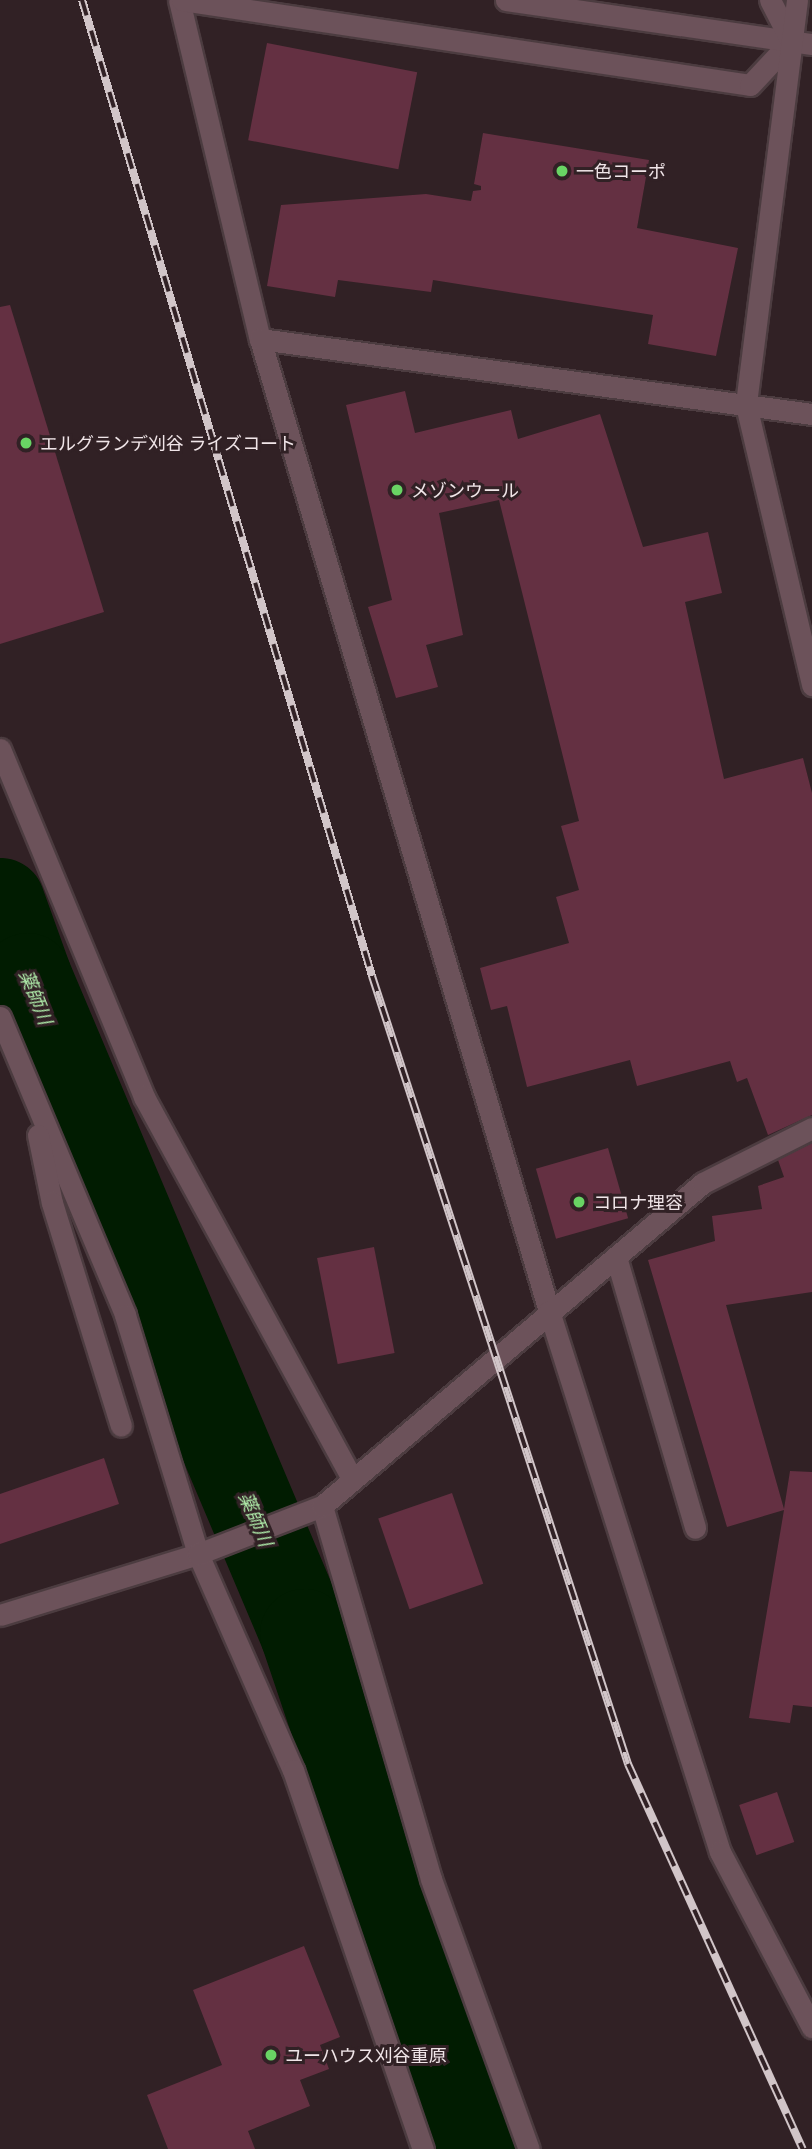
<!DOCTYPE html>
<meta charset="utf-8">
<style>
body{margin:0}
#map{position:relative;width:812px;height:2149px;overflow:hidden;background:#312125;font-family:"Playfair Display","Noto Sans JP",serif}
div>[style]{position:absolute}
.river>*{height:89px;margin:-44.5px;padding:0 44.5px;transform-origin:44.5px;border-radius:44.5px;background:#011c01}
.building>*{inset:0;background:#643042;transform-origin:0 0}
.roads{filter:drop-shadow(2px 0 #4c3c40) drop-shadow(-2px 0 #4c3c40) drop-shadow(0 2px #4c3c40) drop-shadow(0 -2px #4c3c40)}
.minor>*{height:21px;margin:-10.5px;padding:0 10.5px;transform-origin:10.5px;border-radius:10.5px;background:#6c525a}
.rail>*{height:8px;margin-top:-4px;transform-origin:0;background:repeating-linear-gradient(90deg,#312125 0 16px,#d1c5c8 0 32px);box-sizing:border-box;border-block:2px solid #d1c5c8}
.dots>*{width:19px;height:19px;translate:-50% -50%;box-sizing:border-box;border:4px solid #312125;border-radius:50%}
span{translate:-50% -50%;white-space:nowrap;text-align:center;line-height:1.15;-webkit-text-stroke:6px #312125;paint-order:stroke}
.poi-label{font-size:18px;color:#f0e5e8}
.left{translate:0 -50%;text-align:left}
.water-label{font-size:19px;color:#afecaa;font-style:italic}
</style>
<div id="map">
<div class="river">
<i style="left:0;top:902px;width:80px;rotate:70.2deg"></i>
<i style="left:27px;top:977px;width:712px;rotate:67.11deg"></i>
<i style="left:304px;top:1633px;width:545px;rotate:71.37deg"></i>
</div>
<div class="building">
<i style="left:267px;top:43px;width:153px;height:99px;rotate:11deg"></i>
<i style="clip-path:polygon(483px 133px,649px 160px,637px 228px,738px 248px,716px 356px,648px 344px,653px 315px,433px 280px,431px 292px,338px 280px,335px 297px,267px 286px,281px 205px,426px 194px,471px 201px,473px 191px,481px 190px,481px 186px,474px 184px)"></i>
<i style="clip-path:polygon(10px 305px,104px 612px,0 644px,0 307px)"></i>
<i style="clip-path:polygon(405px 391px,415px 433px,511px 410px,518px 439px,600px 414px,643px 547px,708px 532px,722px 593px,685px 602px,724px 779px,803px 758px,812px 793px,812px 1115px,768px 1135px,747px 1078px,737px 1082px,730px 1061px,637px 1086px,630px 1060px,527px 1087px,507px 1006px,491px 1010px,480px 968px,569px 943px,556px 897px,579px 890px,561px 826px,579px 821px,499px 500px,439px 513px,463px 635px,426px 645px,438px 687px,396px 698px,368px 607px,392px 600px,346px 405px)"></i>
<i style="clip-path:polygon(812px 1143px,812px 1292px,726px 1305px,784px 1509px,790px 1471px,812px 1472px,812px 1707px,793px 1705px,790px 1723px,749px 1718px,784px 1510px,727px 1527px,648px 1260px,715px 1241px,712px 1216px,762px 1209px,758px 1186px,784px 1177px,778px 1160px)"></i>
<i style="left:608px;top:1148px;width:73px;height:75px;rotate:74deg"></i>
<i style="left:374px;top:1247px;width:108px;height:58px;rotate:79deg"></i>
<i style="clip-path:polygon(104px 1458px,119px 1504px,0 1544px,0 1494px)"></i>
<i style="left:452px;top:1493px;width:96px;height:78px;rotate:71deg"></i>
<i style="left:777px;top:1792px;width:53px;height:40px;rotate:71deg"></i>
<i style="clip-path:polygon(304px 1946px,340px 2037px,320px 2045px,329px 2069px,300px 2080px,310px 2106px,248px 2131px,255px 2149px,168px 2149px,147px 2095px,222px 2065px,193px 1990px)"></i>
</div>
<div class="roads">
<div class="minor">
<i style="left:179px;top:0;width:349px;rotate:76.6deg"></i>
<i style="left:260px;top:339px;width:1014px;rotate:73.44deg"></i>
<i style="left:549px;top:1311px;width:567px;rotate:72.46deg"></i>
<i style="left:720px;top:1852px;width:198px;rotate:62.3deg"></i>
<i style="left:182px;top:0;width:574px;rotate:8.51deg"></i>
<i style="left:750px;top:85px;width:60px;rotate:-47deg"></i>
<i style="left:506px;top:0;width:309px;rotate:8.2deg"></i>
<i style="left:770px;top:0;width:46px;rotate:62.9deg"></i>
<i style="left:797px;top:0;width:408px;rotate:97.2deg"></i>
<i style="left:746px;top:405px;width:288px;rotate:76.7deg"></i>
<i style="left:260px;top:339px;width:557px;rotate:7.74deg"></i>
<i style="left:0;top:749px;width:377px;rotate:67.5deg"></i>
<i style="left:144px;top:1097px;width:436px;rotate:61.4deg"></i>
<i style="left:0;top:1017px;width:323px;rotate:67.2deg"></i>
<i style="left:125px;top:1315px;width:250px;rotate:73deg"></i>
<i style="left:198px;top:1554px;width:236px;rotate:66.3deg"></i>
<i style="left:293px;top:1770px;width:401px;rotate:71.1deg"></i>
<i style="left:38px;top:1135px;width:69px;rotate:78.4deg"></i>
<i style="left:52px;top:1203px;width:233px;rotate:72.8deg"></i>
<i style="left:616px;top:1257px;width:282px;rotate:73.7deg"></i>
<i style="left:322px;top:1506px;width:389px;rotate:73.7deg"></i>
<i style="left:431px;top:1879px;width:287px;rotate:70.1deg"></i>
<i style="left:0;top:1615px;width:207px;rotate:-17.1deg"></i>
<i style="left:198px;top:1554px;width:133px;rotate:-21.2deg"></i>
<i style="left:322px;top:1506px;width:499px;rotate:-40.3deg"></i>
<i style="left:703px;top:1183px;width:122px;rotate:-26.8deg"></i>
</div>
</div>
<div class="rail">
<i style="left:82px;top:0;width:1018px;rotate:73.45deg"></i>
<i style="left:372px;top:976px;width:829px;rotate:72deg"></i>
<i style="left:628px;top:1764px;width:423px;rotate:65.6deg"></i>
</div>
<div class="dots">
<i style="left:562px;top:171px;background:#69d464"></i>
<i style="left:26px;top:443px;background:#69d464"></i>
<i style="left:397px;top:490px;background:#69d464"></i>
<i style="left:579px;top:1202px;background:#69d464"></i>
<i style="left:271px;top:2055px;background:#69d464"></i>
</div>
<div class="poi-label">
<span class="left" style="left:576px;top:171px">一色コーポ</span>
<span class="left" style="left:40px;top:443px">エルグランデ刈谷 ライズコート</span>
<span class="left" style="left:411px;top:490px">メゾンウール</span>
<span class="left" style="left:593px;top:1202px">コロナ理容</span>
<span class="left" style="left:285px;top:2055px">ユーハウス刈谷重原</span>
</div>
<div class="water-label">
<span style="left:36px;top:997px;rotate:68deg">薬師川</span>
<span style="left:256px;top:1519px;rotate:67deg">薬師川</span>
</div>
</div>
